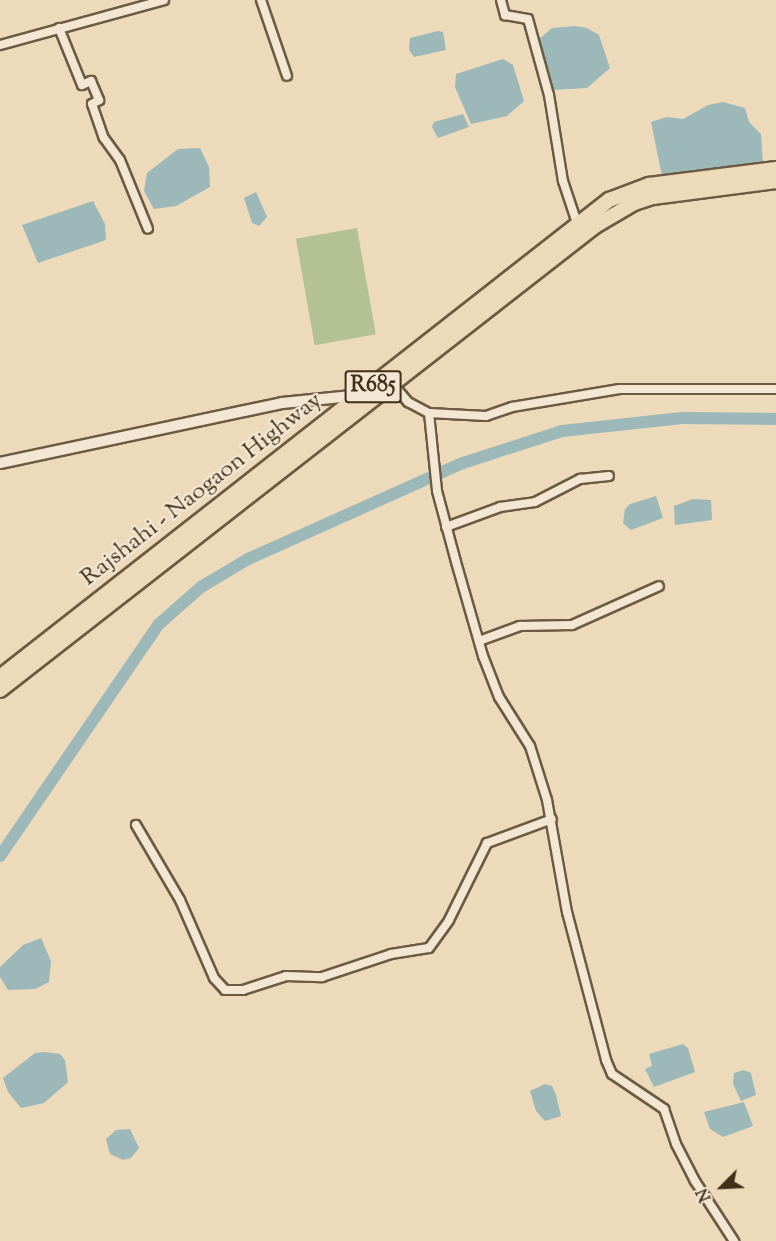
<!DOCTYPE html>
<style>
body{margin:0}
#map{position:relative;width:776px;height:1241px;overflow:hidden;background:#ecdabb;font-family:"Sorts Mill Goudy",serif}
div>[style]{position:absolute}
.green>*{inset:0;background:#b3c194;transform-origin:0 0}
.water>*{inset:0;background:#9cb8b9}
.river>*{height:12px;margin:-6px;padding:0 6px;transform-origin:6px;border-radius:6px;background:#9cb8b9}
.roads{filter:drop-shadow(2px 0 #6c5a41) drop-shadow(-2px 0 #6c5a41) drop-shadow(0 2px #6c5a41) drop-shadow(0 -2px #6c5a41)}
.minor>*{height:8px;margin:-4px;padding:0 4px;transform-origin:4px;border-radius:4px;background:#f3e7d3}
.tertiary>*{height:10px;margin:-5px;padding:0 5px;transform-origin:5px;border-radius:5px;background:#f3e7d3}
.primary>*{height:14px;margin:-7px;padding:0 7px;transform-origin:7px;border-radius:7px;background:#ecdabb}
span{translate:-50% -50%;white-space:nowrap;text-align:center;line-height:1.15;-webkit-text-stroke:4.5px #f3e7d3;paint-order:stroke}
.shield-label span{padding:2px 4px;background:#f3e7d3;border:2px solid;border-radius:4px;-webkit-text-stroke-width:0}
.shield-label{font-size:22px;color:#412f18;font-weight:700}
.street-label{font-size:24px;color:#412f18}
.north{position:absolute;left:692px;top:1157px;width:60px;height:60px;-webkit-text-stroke:4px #f3e7d3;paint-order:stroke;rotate:246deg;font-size:16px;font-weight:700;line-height:24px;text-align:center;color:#412f18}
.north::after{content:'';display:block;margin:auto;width:21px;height:27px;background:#412f18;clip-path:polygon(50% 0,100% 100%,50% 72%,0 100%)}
</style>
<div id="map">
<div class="green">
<i style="left:357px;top:228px;width:108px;height:62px;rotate:80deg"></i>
</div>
<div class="water">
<i style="clip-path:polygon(575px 26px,587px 28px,599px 35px,610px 68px,587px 88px,553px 90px,539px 39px,552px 28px)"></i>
<i style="clip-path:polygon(438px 31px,443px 32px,446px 50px,414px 57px,409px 50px,410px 38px)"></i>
<i style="clip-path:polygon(503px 59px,513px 65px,524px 101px,507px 116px,471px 124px,455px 87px,456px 74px)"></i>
<i style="clip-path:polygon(723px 102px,745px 108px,749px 122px,761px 134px,763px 163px,662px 176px,651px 122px,667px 117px,683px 119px,708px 105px)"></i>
<i style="clip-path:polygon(463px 114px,469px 127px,438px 138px,432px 127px,434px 122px)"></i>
<i style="clip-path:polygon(200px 148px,209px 167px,210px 187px,176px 206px,154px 209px,144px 191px,147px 173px,178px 149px)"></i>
<i style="clip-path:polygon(256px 192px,267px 217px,259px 226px,252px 223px,244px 198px)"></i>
<i style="clip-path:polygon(93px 201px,105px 224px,106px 240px,38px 263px,22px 225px)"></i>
<i style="clip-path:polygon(656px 496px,663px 518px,631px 530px,623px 523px,625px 509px,630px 504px)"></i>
<i style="clip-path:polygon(693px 499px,711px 500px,712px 520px,675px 525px,674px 506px)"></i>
<i style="clip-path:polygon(41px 938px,51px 961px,49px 982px,35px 989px,8px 990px,0 977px,0 967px,23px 945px)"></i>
<i style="clip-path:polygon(683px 1044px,688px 1048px,695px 1072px,654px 1087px,645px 1069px,652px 1066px,649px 1054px)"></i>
<i style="clip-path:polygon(44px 1052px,60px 1054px,65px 1060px,68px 1082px,44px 1103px,21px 1108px,8px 1092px,3px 1078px,35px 1053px)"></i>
<i style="clip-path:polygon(744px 1070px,751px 1073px,756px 1095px,741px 1101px,733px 1084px,734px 1073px)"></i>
<i style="clip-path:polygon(545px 1084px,552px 1086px,556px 1095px,561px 1116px,545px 1121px,536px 1111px,530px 1091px)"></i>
<i style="clip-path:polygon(744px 1102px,753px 1126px,723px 1137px,710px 1129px,704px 1112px)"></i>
<i style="clip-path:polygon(130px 1129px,139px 1148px,131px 1158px,123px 1160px,110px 1154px,106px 1139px,116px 1130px)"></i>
</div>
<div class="river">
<i style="left:0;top:856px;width:281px;rotate:-55.6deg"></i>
<i style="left:159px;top:624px;width:56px;rotate:-41.4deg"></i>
<i style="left:201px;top:587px;width:55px;rotate:-30.8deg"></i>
<i style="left:248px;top:559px;width:235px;rotate:-24.1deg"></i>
<i style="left:463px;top:463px;width:104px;rotate:-17.9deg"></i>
<i style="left:562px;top:431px;width:121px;rotate:-6.2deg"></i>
<i style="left:682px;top:418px;width:94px;rotate:0.6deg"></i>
</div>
<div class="roads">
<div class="minor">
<i style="left:261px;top:0;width:80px;rotate:71.1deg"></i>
<i style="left:501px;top:0;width:16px;rotate:75deg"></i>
<i style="left:505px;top:15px;width:23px;rotate:10deg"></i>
<i style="left:528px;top:19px;width:79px;rotate:74.6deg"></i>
<i style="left:549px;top:95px;width:87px;rotate:80.8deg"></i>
<i style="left:563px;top:181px;width:44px;rotate:71.6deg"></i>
<i style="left:59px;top:28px;width:61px;rotate:68deg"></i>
<i style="left:82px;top:85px;width:10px;rotate:-24deg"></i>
<i style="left:91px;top:81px;width:21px;rotate:67deg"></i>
<i style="left:99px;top:100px;width:8px;rotate:150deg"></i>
<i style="left:92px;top:104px;width:36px;rotate:71deg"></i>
<i style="left:104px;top:138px;width:27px;rotate:54deg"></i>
<i style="left:120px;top:160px;width:74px;rotate:67.9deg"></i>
<i style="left:0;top:45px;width:170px;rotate:-15.3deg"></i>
<i style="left:392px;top:383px;width:25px;rotate:50deg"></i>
<i style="left:408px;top:402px;width:24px;rotate:28deg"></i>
<i style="left:429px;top:413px;width:57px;rotate:3deg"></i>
<i style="left:486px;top:416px;width:28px;rotate:-19deg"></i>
<i style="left:512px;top:407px;width:109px;rotate:-9.5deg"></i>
<i style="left:620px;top:389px;width:156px"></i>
<i style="left:429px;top:413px;width:78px;rotate:84.1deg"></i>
<i style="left:437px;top:491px;width:73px;rotate:75deg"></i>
<i style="left:456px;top:562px;width:98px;rotate:74deg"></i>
<i style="left:483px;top:656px;width:44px;rotate:68.7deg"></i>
<i style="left:499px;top:697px;width:58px;rotate:57.7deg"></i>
<i style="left:530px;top:746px;width:57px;rotate:72.5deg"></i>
<i style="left:547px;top:800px;width:114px;rotate:79.9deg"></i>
<i style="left:567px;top:912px;width:153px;rotate:75.2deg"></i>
<i style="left:606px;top:1060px;width:15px;rotate:67deg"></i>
<i style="left:612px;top:1074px;width:63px;rotate:33.9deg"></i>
<i style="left:664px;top:1109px;width:37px;rotate:71deg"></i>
<i style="left:676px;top:1144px;width:42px;rotate:62.8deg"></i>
<i style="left:695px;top:1181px;width:72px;rotate:57deg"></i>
<i style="left:446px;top:527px;width:58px;rotate:-20.3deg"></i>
<i style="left:500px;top:507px;width:35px;rotate:-8deg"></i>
<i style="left:535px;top:502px;width:51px;rotate:-27.1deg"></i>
<i style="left:580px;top:479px;width:29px;rotate:-6deg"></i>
<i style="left:479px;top:641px;width:44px;rotate:-20.1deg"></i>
<i style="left:520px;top:626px;width:52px;rotate:-1.1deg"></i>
<i style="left:572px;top:625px;width:95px;rotate:-24.1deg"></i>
<i style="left:136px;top:825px;width:87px;rotate:59.6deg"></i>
<i style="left:180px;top:900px;width:85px;rotate:66.4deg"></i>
<i style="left:214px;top:978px;width:16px;rotate:47deg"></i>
<i style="left:225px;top:990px;width:18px"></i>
<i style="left:243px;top:990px;width:45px;rotate:-18deg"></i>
<i style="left:286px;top:976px;width:36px;rotate:2deg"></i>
<i style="left:322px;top:977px;width:73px;rotate:-18.4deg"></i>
<i style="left:391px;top:954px;width:38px;rotate:-9deg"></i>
<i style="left:429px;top:948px;width:34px;rotate:-54deg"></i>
<i style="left:449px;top:920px;width:86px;rotate:-63.7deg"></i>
<i style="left:487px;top:843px;width:69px;rotate:-20.3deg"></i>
</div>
<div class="tertiary">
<i style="left:0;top:463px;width:288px;rotate:-12deg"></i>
<i style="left:282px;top:403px;width:80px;rotate:-5.7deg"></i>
</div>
<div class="primary">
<i style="left:0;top:677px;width:774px;rotate:-38.07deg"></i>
<i style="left:609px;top:200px;width:43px;rotate:-20.6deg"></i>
<i style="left:649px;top:185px;width:128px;rotate:-7.2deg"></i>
<i style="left:0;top:690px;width:755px;rotate:-37.95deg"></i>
<i style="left:595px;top:226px;width:45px;rotate:-30.5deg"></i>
<i style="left:634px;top:203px;width:20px;rotate:-18deg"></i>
<i style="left:653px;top:197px;width:124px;rotate:-7.4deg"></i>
</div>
</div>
<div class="shield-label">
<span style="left:373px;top:387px">R685</span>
</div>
<div class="street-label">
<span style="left:202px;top:490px;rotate:-38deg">Rajshahi - Naogaon Highway</span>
</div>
<div class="north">N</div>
</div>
